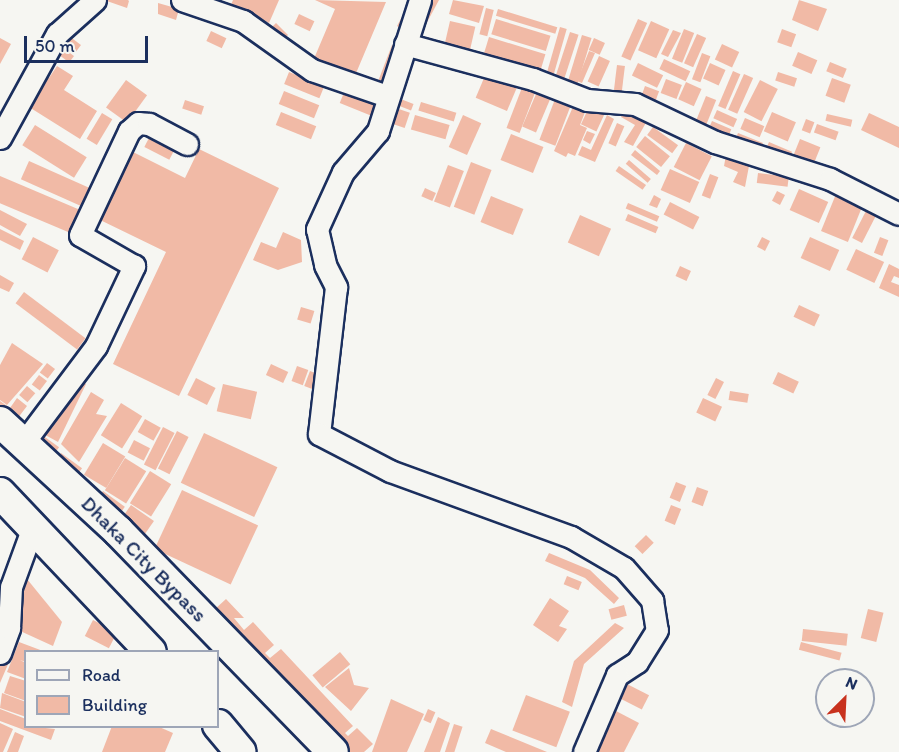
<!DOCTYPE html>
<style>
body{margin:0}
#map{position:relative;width:899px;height:752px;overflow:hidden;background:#f6f6f2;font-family:Itim,sans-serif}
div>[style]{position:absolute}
.building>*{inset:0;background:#f1baa6;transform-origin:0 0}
.roads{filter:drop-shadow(2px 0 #1b2f5e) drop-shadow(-2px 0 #1b2f5e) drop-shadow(0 2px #1b2f5e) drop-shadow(0 -2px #1b2f5e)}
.minor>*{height:21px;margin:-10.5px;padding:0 10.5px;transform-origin:10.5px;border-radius:10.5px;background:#f6f6f2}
.highway>*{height:30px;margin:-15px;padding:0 15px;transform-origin:15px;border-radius:15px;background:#f6f6f2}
span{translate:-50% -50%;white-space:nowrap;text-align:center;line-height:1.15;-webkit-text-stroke:4.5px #f6f6f2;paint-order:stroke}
.street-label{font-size:21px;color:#1b2f5e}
.legend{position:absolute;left:24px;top:650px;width:195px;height:78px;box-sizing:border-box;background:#f6f6f2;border:2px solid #9ea6b7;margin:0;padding:8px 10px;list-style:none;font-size:18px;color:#1b2f5e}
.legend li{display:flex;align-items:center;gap:12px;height:30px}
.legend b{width:30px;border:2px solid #9ea6b7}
.north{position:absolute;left:815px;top:668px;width:60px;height:60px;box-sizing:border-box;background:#f6f6f2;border:2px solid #9ea6b7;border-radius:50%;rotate:24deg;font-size:16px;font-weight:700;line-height:24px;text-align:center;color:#1b2f5e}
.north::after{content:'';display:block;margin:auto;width:21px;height:27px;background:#c8321e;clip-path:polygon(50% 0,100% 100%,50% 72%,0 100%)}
.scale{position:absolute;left:24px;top:36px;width:124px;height:27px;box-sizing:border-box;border:3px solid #1b2f5e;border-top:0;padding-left:8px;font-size:18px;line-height:21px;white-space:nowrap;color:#1b2f5e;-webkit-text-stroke:4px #f6f6f2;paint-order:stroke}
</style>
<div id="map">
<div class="building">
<i style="clip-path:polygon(104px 0,128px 0,129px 1px,127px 8px)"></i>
<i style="clip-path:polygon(233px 0,279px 0,269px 23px,231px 5px)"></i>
<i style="clip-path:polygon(315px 0,386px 2px,354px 78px,313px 61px,335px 9px)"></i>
<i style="clip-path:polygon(411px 0,439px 0,418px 39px,397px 26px)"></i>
<i style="clip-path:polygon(453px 0,484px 6px,479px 23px,449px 14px)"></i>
<i style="clip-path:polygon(799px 0,827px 9px,818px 31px,792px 20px)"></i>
<i style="clip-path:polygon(158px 3px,179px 9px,176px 20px,158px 14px)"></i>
<i style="left:486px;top:8px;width:8px;height:27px;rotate:14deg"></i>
<i style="left:498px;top:9px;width:62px;height:7px;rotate:17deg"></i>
<i style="left:299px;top:14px;width:17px;height:11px;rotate:25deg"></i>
<i style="left:496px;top:19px;width:57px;height:16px;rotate:17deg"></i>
<i style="left:638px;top:19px;width:10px;height:41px;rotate:24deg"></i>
<i style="left:450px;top:21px;width:26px;height:30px;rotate:13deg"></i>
<i style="left:651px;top:21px;width:20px;height:32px;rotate:24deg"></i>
<i style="left:276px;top:23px;width:17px;height:11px;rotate:45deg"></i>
<i style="left:560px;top:27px;width:7px;height:52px;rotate:16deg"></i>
<i style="left:684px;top:29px;width:11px;height:32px;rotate:22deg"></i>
<i style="left:782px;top:29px;width:15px;height:14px;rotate:20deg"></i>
<i style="clip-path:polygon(673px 30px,681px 33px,668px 57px,661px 54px)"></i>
<i style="left:211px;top:31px;width:17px;height:11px;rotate:25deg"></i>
<i style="left:570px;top:32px;width:9px;height:50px;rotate:18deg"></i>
<i style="left:697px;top:34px;width:10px;height:32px;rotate:24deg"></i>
<i style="left:582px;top:35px;width:10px;height:55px;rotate:17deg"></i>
<i style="left:69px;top:36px;width:15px;height:8px;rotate:37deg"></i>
<i style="left:489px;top:37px;width:59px;height:17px;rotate:17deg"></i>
<i style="clip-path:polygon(0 38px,11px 44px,0 64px)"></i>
<i style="left:594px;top:38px;width:12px;height:13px;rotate:24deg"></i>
<i style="left:722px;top:44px;width:19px;height:17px;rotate:25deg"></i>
<i style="left:392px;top:45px;width:25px;height:42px;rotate:21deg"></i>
<i style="left:62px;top:47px;width:15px;height:8px;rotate:37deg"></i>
<i style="clip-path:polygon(589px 51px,595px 53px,582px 83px,577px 81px)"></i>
<i style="left:798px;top:52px;width:21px;height:15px;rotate:23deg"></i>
<i style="left:702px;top:53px;width:9px;height:28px;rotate:21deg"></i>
<i style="left:599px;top:56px;width:12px;height:28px;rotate:24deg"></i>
<i style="left:664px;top:59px;width:29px;height:11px;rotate:25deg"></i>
<i style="left:830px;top:62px;width:18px;height:10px;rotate:22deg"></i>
<i style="left:638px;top:63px;width:28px;height:14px;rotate:26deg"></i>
<i style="left:710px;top:63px;width:17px;height:17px;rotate:24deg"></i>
<i style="left:617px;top:65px;width:8px;height:31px;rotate:7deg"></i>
<i style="clip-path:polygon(57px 66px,73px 76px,64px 90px,97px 111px,80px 139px,21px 102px,38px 71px,49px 78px)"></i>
<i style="left:487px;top:71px;width:34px;height:29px;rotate:23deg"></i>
<i style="left:733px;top:71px;width:8px;height:38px;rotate:23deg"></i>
<i style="left:289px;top:72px;width:38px;height:13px;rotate:22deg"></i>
<i style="left:778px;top:72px;width:20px;height:9px;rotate:18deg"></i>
<i style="left:744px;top:74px;width:10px;height:39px;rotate:24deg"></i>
<i style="left:832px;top:78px;width:20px;height:19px;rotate:20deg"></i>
<i style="left:666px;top:79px;width:17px;height:15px;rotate:21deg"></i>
<i style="left:126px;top:80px;width:26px;height:34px;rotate:36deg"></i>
<i style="left:760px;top:80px;width:20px;height:36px;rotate:27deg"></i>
<i style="left:686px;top:82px;width:17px;height:19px;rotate:24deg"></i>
<i style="left:523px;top:85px;width:14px;height:46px;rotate:21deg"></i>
<i style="left:645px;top:86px;width:15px;height:17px;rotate:20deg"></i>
<i style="left:539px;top:87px;width:15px;height:43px;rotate:23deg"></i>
<i style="left:345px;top:90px;width:38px;height:14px;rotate:22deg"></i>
<i style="left:284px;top:91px;width:38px;height:14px;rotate:22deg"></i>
<i style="left:557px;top:94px;width:17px;height:49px;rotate:21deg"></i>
<i style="left:393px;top:96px;width:22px;height:7px;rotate:21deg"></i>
<i style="left:706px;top:96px;width:11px;height:36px;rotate:22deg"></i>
<i style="left:185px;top:100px;width:20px;height:9px;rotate:18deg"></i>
<i style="left:421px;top:102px;width:37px;height:9px;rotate:17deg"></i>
<i style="clip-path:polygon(575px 102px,587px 107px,580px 125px,587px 128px,575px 156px,568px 153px,566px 157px,554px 151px)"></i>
<i style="left:390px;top:106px;width:21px;height:16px;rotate:19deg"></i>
<i style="left:589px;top:107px;width:17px;height:19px;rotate:25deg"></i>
<i style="clip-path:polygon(627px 107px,648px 119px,633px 146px,624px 142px,635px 125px,621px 117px)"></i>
<i style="left:717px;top:110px;width:22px;height:9px;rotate:24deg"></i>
<i style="left:281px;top:112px;width:38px;height:14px;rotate:22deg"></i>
<i style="left:772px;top:112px;width:26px;height:21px;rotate:23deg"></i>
<i style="left:102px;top:113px;width:12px;height:30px;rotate:31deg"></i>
<i style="clip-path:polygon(869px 113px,899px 127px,899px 148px,861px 130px)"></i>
<i style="left:827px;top:114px;width:26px;height:7px;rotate:13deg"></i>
<i style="left:415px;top:115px;width:36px;height:15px;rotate:16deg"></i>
<i style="left:463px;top:115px;width:20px;height:35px;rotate:24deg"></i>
<i style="clip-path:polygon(607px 115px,614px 119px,595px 162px,578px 155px,582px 146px,591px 150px)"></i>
<i style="left:745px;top:118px;width:21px;height:12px;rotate:23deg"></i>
<i style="left:806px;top:119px;width:9px;height:12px;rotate:21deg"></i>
<i style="left:712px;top:121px;width:21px;height:14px;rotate:23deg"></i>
<i style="left:617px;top:123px;width:8px;height:22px;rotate:23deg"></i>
<i style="left:817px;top:124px;width:23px;height:9px;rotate:20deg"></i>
<i style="left:35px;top:125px;width:61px;height:24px;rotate:32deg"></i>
<i style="left:653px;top:127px;width:31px;height:10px;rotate:36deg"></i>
<i style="left:153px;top:130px;width:28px;height:19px;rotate:27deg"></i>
<i style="clip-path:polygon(587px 131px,595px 134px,590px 144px,583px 140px)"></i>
<i style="left:738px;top:133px;width:27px;height:12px;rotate:22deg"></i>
<i style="left:511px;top:134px;width:35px;height:28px;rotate:22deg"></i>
<i style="left:645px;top:136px;width:32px;height:14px;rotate:39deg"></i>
<i style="left:800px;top:139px;width:22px;height:25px;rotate:22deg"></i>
<i style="left:769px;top:142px;width:25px;height:13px;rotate:23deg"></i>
<i style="left:686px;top:143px;width:29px;height:27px;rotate:27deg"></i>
<i style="clip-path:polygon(199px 149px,279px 188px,179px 396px,113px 364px,166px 252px,96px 218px,129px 150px,185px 178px)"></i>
<i style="clip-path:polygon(635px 150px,660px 171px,657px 175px,631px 155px)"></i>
<i style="clip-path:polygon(726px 155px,749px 166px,745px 187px,733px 182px,738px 172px,724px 166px)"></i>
<i style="left:629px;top:160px;width:29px;height:5px;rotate:41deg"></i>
<i style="left:29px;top:161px;width:67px;height:20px;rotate:24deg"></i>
<i style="left:471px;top:162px;width:22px;height:48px;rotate:21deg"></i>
<i style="left:448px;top:165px;width:17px;height:39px;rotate:21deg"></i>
<i style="left:619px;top:166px;width:33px;height:6px;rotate:35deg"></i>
<i style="left:670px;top:169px;width:32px;height:23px;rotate:24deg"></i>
<i style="left:758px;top:173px;width:31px;height:10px;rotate:7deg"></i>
<i style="left:710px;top:174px;width:9px;height:23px;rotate:21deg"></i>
<i style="left:0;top:176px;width:91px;height:25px;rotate:23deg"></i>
<i style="left:425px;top:188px;width:12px;height:9px;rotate:24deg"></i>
<i style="left:799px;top:189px;width:32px;height:23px;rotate:24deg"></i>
<i style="left:777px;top:191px;width:9px;height:11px;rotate:27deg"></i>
<i style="left:836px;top:194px;width:29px;height:40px;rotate:22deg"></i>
<i style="clip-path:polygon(654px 195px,661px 199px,657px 208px,649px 205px)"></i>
<i style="left:491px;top:196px;width:35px;height:28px;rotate:22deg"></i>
<i style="left:670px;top:202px;width:33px;height:14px;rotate:27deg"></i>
<i style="left:628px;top:203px;width:34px;height:6px;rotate:23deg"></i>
<i style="left:869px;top:205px;width:11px;height:37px;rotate:27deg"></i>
<i style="clip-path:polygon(0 210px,27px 224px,20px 236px,0 225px)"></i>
<i style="left:628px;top:214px;width:33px;height:7px;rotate:23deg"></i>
<i style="left:580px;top:215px;width:34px;height:30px;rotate:24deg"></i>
<i style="clip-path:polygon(0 229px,24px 241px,20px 250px,0 240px)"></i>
<i style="clip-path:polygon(283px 232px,301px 240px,302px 262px,278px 270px,253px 260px,261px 242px,276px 248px)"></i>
<i style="left:33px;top:237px;width:29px;height:25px;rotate:27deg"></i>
<i style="left:762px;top:237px;width:9px;height:11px;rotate:27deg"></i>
<i style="left:810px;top:237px;width:32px;height:23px;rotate:24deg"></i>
<i style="left:880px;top:237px;width:9px;height:17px;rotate:21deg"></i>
<i style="left:856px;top:249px;width:31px;height:23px;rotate:25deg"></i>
<i style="clip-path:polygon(889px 264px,899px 269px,899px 278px,894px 276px,891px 282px,899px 285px,899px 297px,879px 288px)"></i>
<i style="left:680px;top:266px;width:12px;height:11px;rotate:24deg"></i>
<i style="clip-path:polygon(0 275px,14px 283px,9px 292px,0 288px)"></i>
<i style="left:24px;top:292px;width:77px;height:14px;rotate:37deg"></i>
<i style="left:799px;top:305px;width:23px;height:13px;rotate:25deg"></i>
<i style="left:301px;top:307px;width:14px;height:13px;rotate:17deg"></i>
<i style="clip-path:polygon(12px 343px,43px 364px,7px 405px,0 400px,0 365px)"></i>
<i style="left:47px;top:363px;width:10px;height:12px;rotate:37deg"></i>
<i style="left:271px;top:364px;width:19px;height:12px;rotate:25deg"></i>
<i style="left:297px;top:366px;width:12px;height:16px;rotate:20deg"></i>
<i style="left:310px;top:371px;width:14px;height:16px;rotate:21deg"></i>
<i style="left:778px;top:372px;width:23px;height:13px;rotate:25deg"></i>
<i style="left:39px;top:375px;width:10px;height:12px;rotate:37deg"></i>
<i style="clip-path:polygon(77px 378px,86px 384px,58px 442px,38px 431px)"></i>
<i style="left:196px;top:378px;width:22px;height:19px;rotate:27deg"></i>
<i style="left:716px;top:378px;width:9px;height:19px;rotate:27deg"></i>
<i style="left:223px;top:384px;width:35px;height:28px;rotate:13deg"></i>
<i style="left:27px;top:386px;width:11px;height:12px;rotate:41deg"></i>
<i style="left:730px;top:391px;width:19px;height:9px;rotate:9deg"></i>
<i style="clip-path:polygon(91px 392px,104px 400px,96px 414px,107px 416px,79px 462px,61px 444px)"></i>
<i style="clip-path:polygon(17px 398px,27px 406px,11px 427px,0 419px,0 401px,10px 408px)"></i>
<i style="left:703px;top:398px;width:21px;height:16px;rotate:25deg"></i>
<i style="left:121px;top:403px;width:25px;height:38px;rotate:32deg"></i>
<i style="left:145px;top:419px;width:18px;height:15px;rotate:29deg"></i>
<i style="left:163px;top:427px;width:13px;height:42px;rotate:27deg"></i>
<i style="left:177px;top:431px;width:13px;height:42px;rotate:27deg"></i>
<i style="left:38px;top:432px;width:26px;height:15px;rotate:36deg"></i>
<i style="left:204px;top:433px;width:81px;height:55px;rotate:25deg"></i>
<i style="left:134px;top:440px;width:18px;height:14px;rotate:27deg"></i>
<i style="left:103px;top:443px;width:26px;height:37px;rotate:31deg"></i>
<i style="left:61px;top:453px;width:26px;height:15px;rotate:36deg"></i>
<i style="left:125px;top:458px;width:25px;height:38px;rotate:32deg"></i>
<i style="left:150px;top:471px;width:25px;height:38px;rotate:32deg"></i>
<i style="left:676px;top:482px;width:11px;height:17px;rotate:22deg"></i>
<i style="left:697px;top:487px;width:12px;height:16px;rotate:20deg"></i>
<i style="left:182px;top:490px;width:84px;height:65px;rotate:25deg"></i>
<i style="left:103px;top:491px;width:27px;height:14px;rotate:36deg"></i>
<i style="left:131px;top:505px;width:28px;height:17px;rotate:35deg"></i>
<i style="left:671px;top:505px;width:11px;height:17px;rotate:22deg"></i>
<i style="left:646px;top:535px;width:11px;height:16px;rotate:45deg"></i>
<i style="clip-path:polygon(549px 553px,590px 570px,619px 598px,614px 604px,585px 578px,545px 561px)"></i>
<i style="left:567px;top:576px;width:16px;height:9px;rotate:22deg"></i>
<i style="clip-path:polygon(27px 579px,62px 622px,53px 646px,18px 630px,17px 613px)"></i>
<i style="clip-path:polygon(550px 598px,569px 611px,559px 626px,567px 629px,558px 642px,533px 625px)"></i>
<i style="clip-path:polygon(226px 599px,244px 618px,234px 618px,244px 630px,253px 622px,274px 645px,265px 653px,270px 658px,281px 649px,353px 726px,345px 733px,348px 736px,357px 728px,373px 744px,364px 752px,344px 752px,214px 610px)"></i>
<i style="left:624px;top:605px;width:11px;height:16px;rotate:75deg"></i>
<i style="left:868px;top:609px;width:16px;height:30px;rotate:14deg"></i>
<i style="left:93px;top:620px;width:27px;height:18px;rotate:27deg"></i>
<i style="clip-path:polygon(615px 623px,624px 628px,584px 664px,572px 707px,562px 702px,574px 661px)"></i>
<i style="left:803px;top:629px;width:45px;height:12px;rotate:6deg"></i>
<i style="clip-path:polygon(19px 642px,43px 651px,26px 652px,26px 662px,20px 660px,26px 663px,26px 679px,7px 672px)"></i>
<i style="left:801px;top:642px;width:42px;height:8px;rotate:15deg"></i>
<i style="clip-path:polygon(3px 651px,12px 655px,0 683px,0 657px)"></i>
<i style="left:340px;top:652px;width:16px;height:36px;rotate:50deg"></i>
<i style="clip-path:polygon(349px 668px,354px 685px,369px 688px,351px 711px,325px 687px)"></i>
<i style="clip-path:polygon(10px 676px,26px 681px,26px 701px,4px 693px)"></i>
<i style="left:625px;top:683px;width:27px;height:16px;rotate:27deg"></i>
<i style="clip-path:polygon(2px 693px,26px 702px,26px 717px,0 708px)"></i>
<i style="left:526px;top:695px;width:47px;height:38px;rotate:21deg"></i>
<i style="clip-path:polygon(391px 699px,424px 714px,407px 752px,372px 752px)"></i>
<i style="clip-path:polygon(0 709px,26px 719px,26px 726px,55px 729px,51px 740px,0 721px)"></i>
<i style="left:428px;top:709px;width:8px;height:12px;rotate:23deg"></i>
<i style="clip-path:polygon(616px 711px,639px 723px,624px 752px,596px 752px)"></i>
<i style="clip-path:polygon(438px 717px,450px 723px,440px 752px,424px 752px)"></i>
<i style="clip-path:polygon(0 723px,13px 729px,3px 752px,0 752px)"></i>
<i style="left:454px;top:724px;width:9px;height:30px;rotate:18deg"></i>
<i style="clip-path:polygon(112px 726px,157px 726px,173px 733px,165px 752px,102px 752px)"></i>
<i style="clip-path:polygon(491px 729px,547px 752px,506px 752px,485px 743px)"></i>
<i style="clip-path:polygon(15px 732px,24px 736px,18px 752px,7px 752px)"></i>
</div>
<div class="roads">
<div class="minor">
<i style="left:182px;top:0;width:65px;rotate:19deg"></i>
<i style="left:243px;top:21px;width:85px;rotate:35.4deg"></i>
<i style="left:312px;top:70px;width:79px;rotate:19.1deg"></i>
<i style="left:420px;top:0;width:138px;rotate:107.8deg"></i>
<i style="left:378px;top:131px;width:54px;rotate:130.5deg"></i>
<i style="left:343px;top:172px;width:63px;rotate:114.5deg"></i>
<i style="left:317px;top:229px;width:37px;rotate:77deg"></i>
<i style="left:325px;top:265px;width:25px;rotate:63deg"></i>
<i style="left:336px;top:287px;width:148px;rotate:96.6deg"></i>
<i style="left:319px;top:434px;width:80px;rotate:27.5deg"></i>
<i style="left:390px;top:471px;width:193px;rotate:20deg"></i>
<i style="left:571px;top:537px;width:61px;rotate:30.3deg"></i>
<i style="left:624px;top:568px;width:43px;rotate:48.8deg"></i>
<i style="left:652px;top:600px;width:30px;rotate:81deg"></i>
<i style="left:657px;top:630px;width:38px;rotate:122deg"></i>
<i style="left:637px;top:662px;width:24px;rotate:147deg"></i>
<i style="left:617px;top:675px;width:84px;rotate:113.2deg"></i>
<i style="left:405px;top:44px;width:133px;rotate:15.3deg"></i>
<i style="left:533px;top:79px;width:58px;rotate:21.3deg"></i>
<i style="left:587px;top:100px;width:48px;rotate:4.8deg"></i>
<i style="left:635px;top:104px;width:89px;rotate:25.4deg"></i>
<i style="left:715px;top:142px;width:121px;rotate:17.8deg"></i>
<i style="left:830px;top:179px;width:77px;rotate:26.9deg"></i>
<i style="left:0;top:138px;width:119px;rotate:-61.3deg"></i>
<i style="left:57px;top:34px;width:51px;rotate:-41.8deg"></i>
<i style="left:24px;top:442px;width:120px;rotate:-53.1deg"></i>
<i style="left:96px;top:346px;width:89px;rotate:-64.6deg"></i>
<i style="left:134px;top:266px;width:62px;rotate:-150.1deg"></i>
<i style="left:80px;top:235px;width:115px;rotate:-64.8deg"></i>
<i style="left:129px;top:131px;width:12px;rotate:-42deg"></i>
<i style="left:138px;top:123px;width:11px;rotate:5deg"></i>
<i style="left:149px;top:124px;width:43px;rotate:27.8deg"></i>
<i style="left:0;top:653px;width:27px;rotate:-70deg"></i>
<i style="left:9px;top:628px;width:41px;rotate:-87.2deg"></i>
<i style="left:11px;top:587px;width:64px;rotate:-69.9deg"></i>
</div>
<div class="highway">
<i style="left:0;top:422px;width:161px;rotate:42.7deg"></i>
<i style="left:118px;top:531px;width:308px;rotate:45.8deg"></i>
<i style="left:0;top:493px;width:219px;rotate:46.5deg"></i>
<i style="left:218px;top:725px;width:35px;rotate:50deg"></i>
</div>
</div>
<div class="street-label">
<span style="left:144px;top:559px;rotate:45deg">Dhaka City Bypass</span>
</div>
<ul class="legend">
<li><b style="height:8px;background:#f6f6f2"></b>Road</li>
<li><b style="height:16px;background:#f1baa6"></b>Building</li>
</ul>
<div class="north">N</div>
<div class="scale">50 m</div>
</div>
